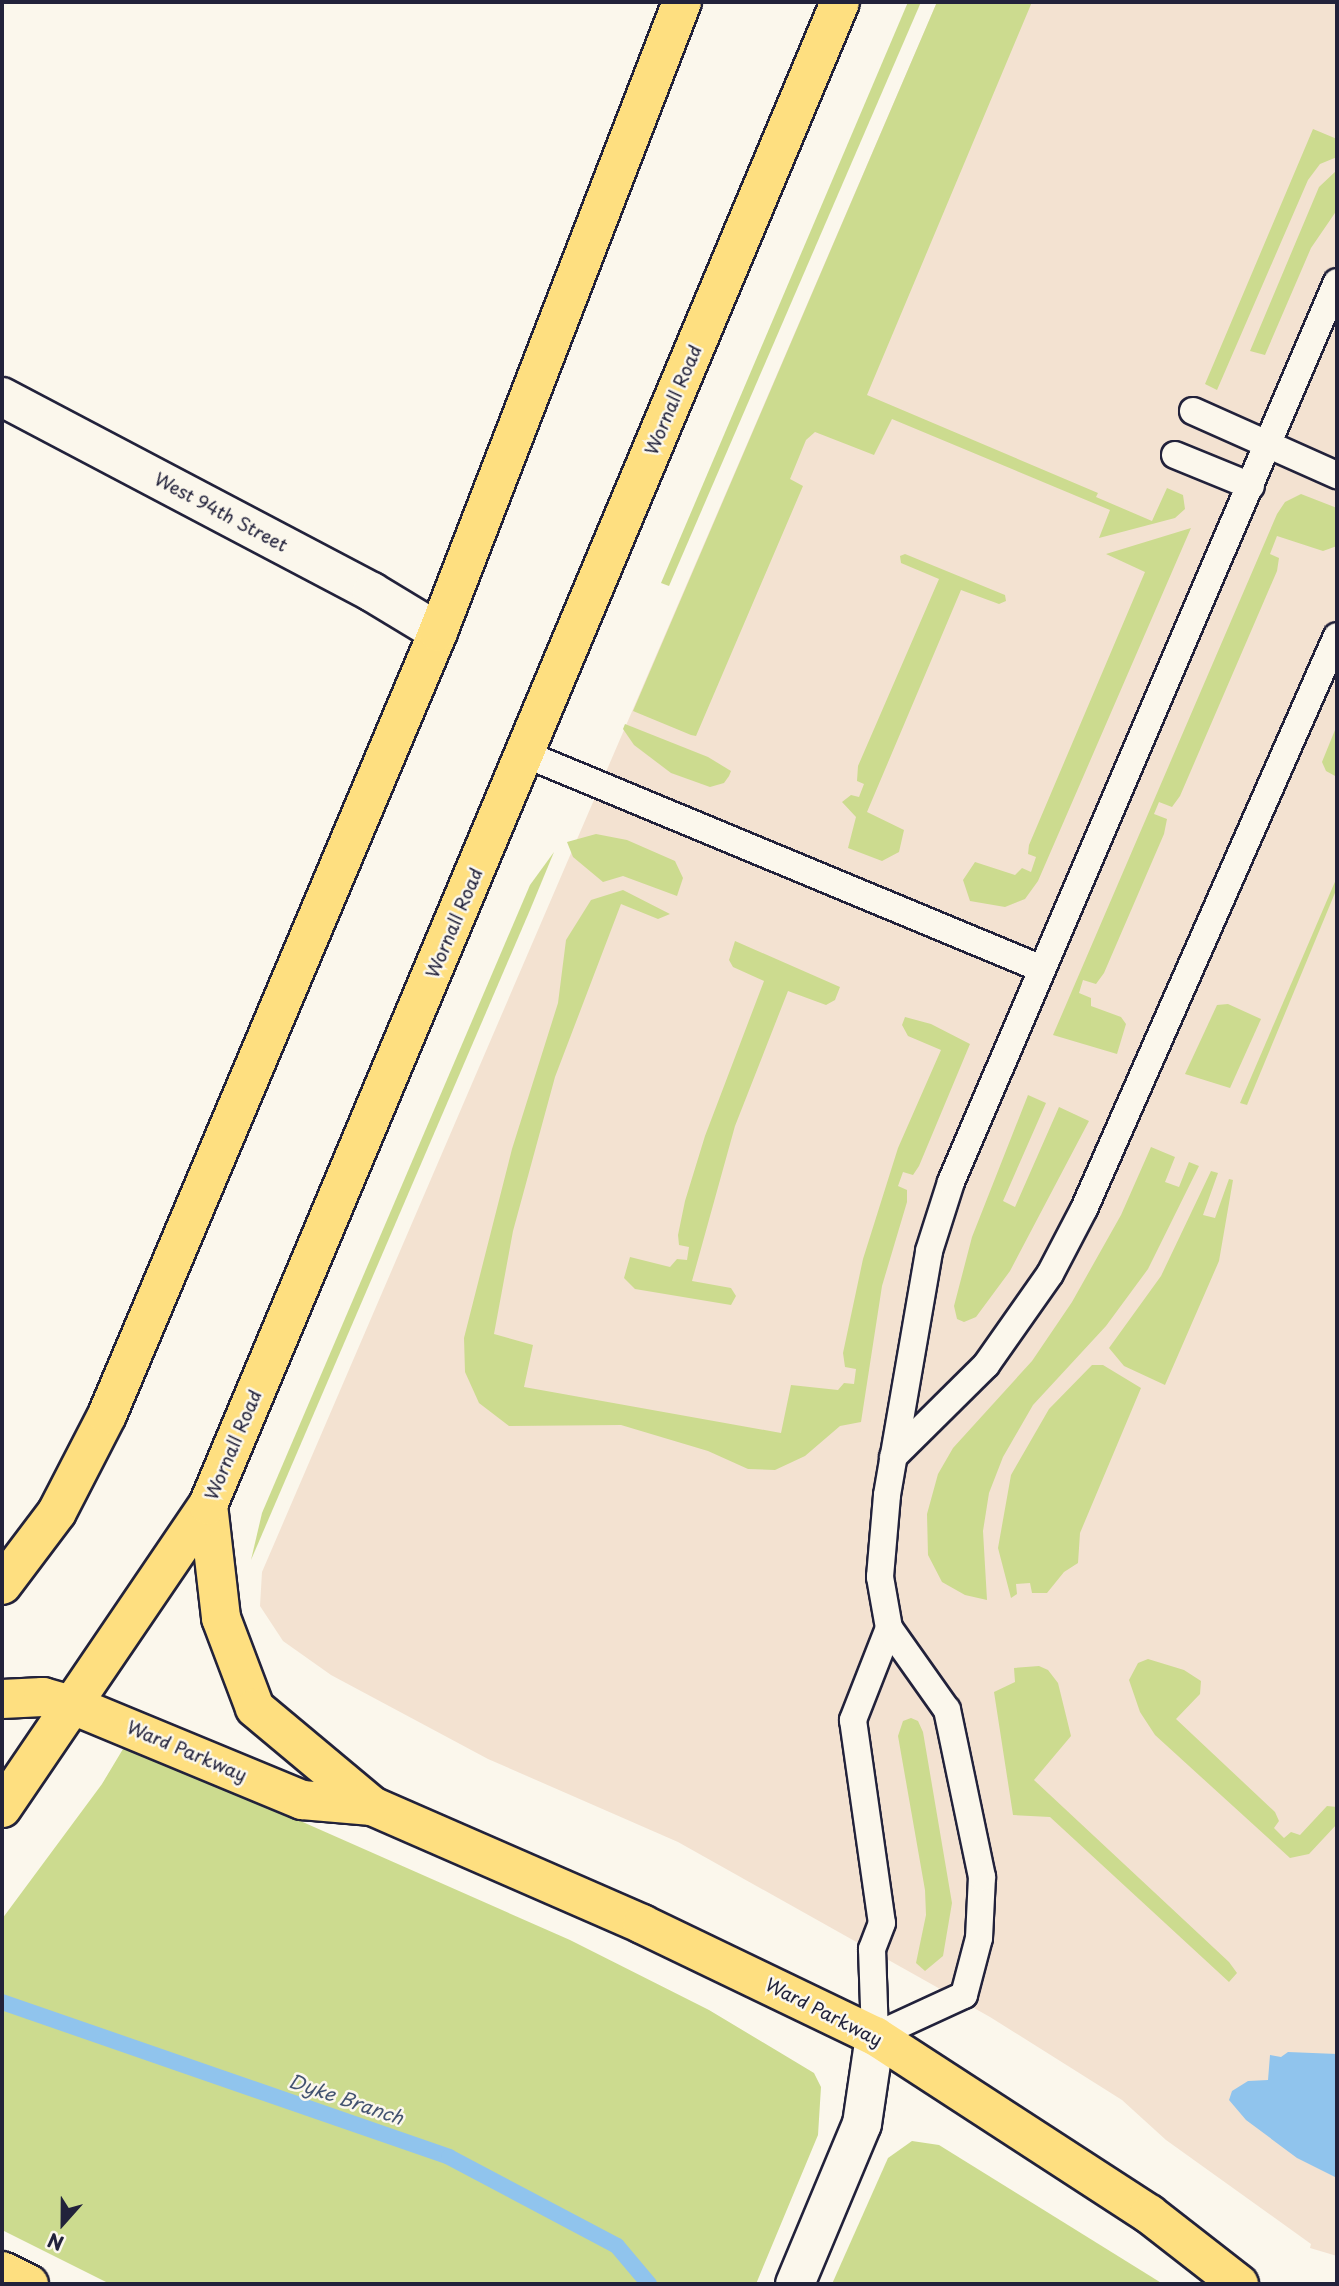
<!DOCTYPE html>
<style>
body{margin:0}
#map{position:relative;width:1339px;height:2286px;overflow:hidden;background:#fbf7ec;font-family:"Playpen Sans",sans-serif}
div>[style]{position:absolute}
.built>*{inset:0;background:#f3e2d1}
.green>*{inset:0;background:#ccdb8f}
.water>*{inset:0;background:#90c4ed}
.stream>*{height:16px;margin:-8px;padding:0 8px;transform-origin:8px;border-radius:8px;background:#90c4ed}
.roads{filter:drop-shadow(2px 0 #22223b) drop-shadow(-2px 0 #22223b) drop-shadow(0 2px #22223b) drop-shadow(0 -2px #22223b)}
.service>*{height:26px;margin:-13px;padding:0 13px;transform-origin:13px;border-radius:13px;background:#fbf7ec}
.minor>*{height:38px;margin:-19px;padding:0 19px;transform-origin:19px;border-radius:19px;background:#fbf7ec}
.primary>*{height:38px;margin:-19px;padding:0 19px;transform-origin:19px;border-radius:19px;background:#fedf80}
span{translate:-50% -50%;white-space:nowrap;text-align:center;line-height:1.15;-webkit-text-stroke:5px #fbf7ec;paint-order:stroke}
.street-label{font-size:18px;color:#22223b}
.water-label{font-size:19px;color:#435370;font-style:italic}
.frame{position:absolute;inset:0;border:4px solid #22223b;pointer-events:none}
.north{position:absolute;left:28px;top:2188px;width:70px;height:70px;-webkit-text-stroke:5px #fbf7ec;paint-order:stroke;rotate:201deg;font-size:19px;font-weight:700;line-height:28px;text-align:center;color:#22223b}
.north::after{content:'';display:block;margin:auto;width:24px;height:32px;background:#22223b;clip-path:polygon(50% 0,100% 100%,50% 72%,0 100%)}
</style>
<div id="map">
<div class="built">
<i style="clip-path:polygon(937px 2px,1337px 2px,1337px 2256px,1310px 2248px,1311px 2244px,1166px 2140px,1122px 2100px,990px 2017px,678px 1842px,488px 1759px,331px 1675px,283px 1641px,260px 1606px,262px 1572px)"></i>
</div>
<div class="green">
<i style="clip-path:polygon(908px 2px,921px 2px,669px 586px,661px 583px)"></i>
<i style="clip-path:polygon(937px 2px,1032px 2px,867px 395px,1098px 493px,1096px 497px,1152px 521px,1167px 488px,1183px 495px,1185px 509px,1175px 518px,1099px 538px,1110px 510px,892px 419px,874px 455px,815px 432px,806px 440px,790px 479px,803px 486px,696px 736px,691px 735px,633px 711px)"></i>
<i style="clip-path:polygon(1313px 129px,1337px 139px,1337px 157px,1320px 164px,1308px 180px,1217px 390px,1205px 384px)"></i>
<i style="clip-path:polygon(1337px 170px,1337px 210px,1311px 248px,1265px 355px,1250px 351px,1319px 187px)"></i>
<i style="clip-path:polygon(1301px 494px,1337px 508px,1337px 546px,1323px 551px,1277px 536px,1270px 554px,1279px 558px,1277px 571px,1180px 796px,1172px 807px,1159px 802px,1154px 814px,1167px 819px,1164px 834px,1104px 973px,1096px 984px,1083px 980px,1079px 993px,1091px 998px,1091px 1006px,1121px 1017px,1126px 1024px,1117px 1054px,1053px 1035px,1277px 514px,1285px 502px)"></i>
<i style="clip-path:polygon(1191px 528px,1038px 881px,1025px 899px,1005px 907px,970px 901px,963px 880px,975px 862px,1015px 875px,1022px 868px,1031px 872px,1036px 857px,1028px 854px,1029px 845px,1145px 572px,1106px 554px)"></i>
<i style="clip-path:polygon(905px 554px,1005px 595px,1006px 601px,999px 604px,961px 590px,867px 812px,904px 830px,899px 852px,882px 861px,848px 848px,856px 817px,842px 802px,851px 795px,859px 797px,864px 784px,857px 781px,858px 766px,939px 579px,901px 563px,900px 556px)"></i>
<i style="clip-path:polygon(625px 724px,708px 757px,731px 771px,729px 776px,724px 783px,710px 787px,671px 773px,634px 745px,623px 729px)"></i>
<i style="clip-path:polygon(1337px 725px,1337px 777px,1326px 771px,1322px 762px)"></i>
<i style="clip-path:polygon(596px 834px,627px 840px,675px 861px,683px 878px,677px 896px,623px 876px,603px 882px,573px 857px,567px 842px)"></i>
<i style="clip-path:polygon(554px 852px,530px 910px,251px 1560px,262px 1513px,530px 885px)"></i>
<i style="clip-path:polygon(1337px 877px,1337px 888px,1247px 1105px,1240px 1103px)"></i>
<i style="clip-path:polygon(623px 890px,670px 914px,658px 919px,621px 904px,555px 1077px,513px 1231px,494px 1334px,533px 1345px,524px 1387px,781px 1433px,791px 1385px,838px 1390px,844px 1383px,854px 1384px,856px 1369px,845px 1367px,843px 1353px,863px 1259px,898px 1148px,941px 1050px,908px 1036px,902px 1025px,905px 1017px,931px 1024px,970px 1044px,919px 1166px,913px 1175px,903px 1172px,898px 1186px,907px 1190px,907px 1202px,882px 1286px,861px 1422px,840px 1426px,805px 1456px,775px 1470px,748px 1469px,708px 1451px,621px 1425px,509px 1426px,479px 1403px,465px 1372px,464px 1338px,512px 1149px,558px 1003px,566px 940px,591px 900px)"></i>
<i style="clip-path:polygon(735px 941px,840px 987px,835px 1000px,826px 1005px,788px 991px,735px 1126px,692px 1281px,731px 1288px,736px 1296px,731px 1305px,635px 1289px,624px 1278px,630px 1257px,670px 1267px,677px 1259px,687px 1260px,689px 1247px,679px 1245px,678px 1235px,685px 1201px,705px 1136px,764px 981px,733px 967px,729px 960px)"></i>
<i style="clip-path:polygon(1228px 1004px,1261px 1019px,1230px 1088px,1185px 1074px,1217px 1005px)"></i>
<i style="clip-path:polygon(1028px 1095px,1046px 1103px,1003px 1201px,1015px 1207px,1059px 1107px,1089px 1121px,1010px 1271px,976px 1317px,964px 1322px,957px 1319px,954px 1306px,972px 1237px)"></i>
<i style="clip-path:polygon(1151px 1147px,1175px 1157px,1165px 1182px,1179px 1187px,1189px 1162px,1199px 1166px,1148px 1269px,1106px 1326px,1033px 1405px,1003px 1457px,989px 1493px,983px 1531px,987px 1600px,965px 1595px,942px 1582px,928px 1555px,927px 1514px,938px 1474px,953px 1448px,1032px 1361px,1072px 1302px,1121px 1215px)"></i>
<i style="clip-path:polygon(1211px 1171px,1218px 1173px,1203px 1215px,1215px 1218px,1229px 1179px,1233px 1180px,1219px 1261px,1165px 1385px,1124px 1366px,1109px 1348px,1161px 1276px)"></i>
<i style="clip-path:polygon(1092px 1365px,1103px 1365px,1141px 1388px,1080px 1533px,1078px 1563px,1064px 1572px,1047px 1593px,1032px 1593px,1030px 1583px,1016px 1584px,1017px 1594px,1011px 1598px,998px 1548px,1011px 1475px,1049px 1409px)"></i>
<i style="clip-path:polygon(1148px 1659px,1184px 1670px,1201px 1681px,1200px 1694px,1176px 1719px,1275px 1812px,1279px 1821px,1274px 1828px,1284px 1838px,1291px 1832px,1300px 1835px,1327px 1806px,1337px 1807px,1337px 1824px,1309px 1854px,1290px 1858px,1155px 1735px,1140px 1712px,1129px 1680px,1138px 1663px)"></i>
<i style="clip-path:polygon(1039px 1666px,1048px 1670px,1058px 1683px,1071px 1736px,1034px 1780px,1229px 1962px,1237px 1973px,1229px 1982px,1050px 1817px,1013px 1815px,994px 1692px,1015px 1682px,1014px 1668px)"></i>
<i style="clip-path:polygon(911px 1718px,918px 1721px,923px 1732px,952px 1903px,943px 1956px,925px 1971px,916px 1963px,926px 1915px,925px 1890px,898px 1736px,903px 1721px)"></i>
<i style="clip-path:polygon(126px 1744px,570px 1940px,709px 2010px,814px 2073px,821px 2087px,818px 2135px,756px 2284px,110px 2284px,2px 2230px,2px 1919px,102px 1784px)"></i>
<i style="clip-path:polygon(912px 2141px,939px 2145px,1163px 2284px,832px 2284px,888px 2158px)"></i>
</div>
<div class="water">
<i style="clip-path:polygon(1288px 2052px,1337px 2054px,1337px 2178px,1297px 2158px,1246px 2120px,1229px 2100px,1232px 2091px,1248px 2081px,1268px 2080px,1270px 2055px,1281px 2057px)"></i>
</div>
<div class="stream">
<i style="left:2px;top:2002px;width:473px;rotate:19.1deg"></i>
<i style="left:449px;top:2157px;width:190px;rotate:27.9deg"></i>
<i style="left:617px;top:2246px;width:50px;rotate:49.9deg"></i>
</div>
<div class="roads">
<div class="service">
<i style="left:1193px;top:411px;width:158px;rotate:24deg"></i>
<i style="left:1175px;top:455px;width:82px;rotate:22.2deg"></i>
<i style="left:525px;top:754px;width:560px;rotate:22.58deg"></i>
<i style="left:893px;top:1457px;width:131px;rotate:-44.7deg"></i>
<i style="left:986px;top:1365px;width:111px;rotate:-54.9deg"></i>
<i style="left:1050px;top:1274px;width:73px;rotate:-62.4deg"></i>
<i style="left:1084px;top:1209px;width:626px;rotate:-66.18deg"></i>
<i style="left:889px;top:1628px;width:99px;rotate:111.4deg"></i>
<i style="left:853px;top:1720px;width:205px;rotate:81.9deg"></i>
<i style="left:882px;top:1923px;width:28px;rotate:111deg"></i>
<i style="left:872px;top:1949px;width:87px;rotate:88deg"></i>
<i style="left:875px;top:2036px;width:98px;rotate:-24.7deg"></i>
<i style="left:964px;top:1995px;width:59px;rotate:-75.3deg"></i>
<i style="left:979px;top:1938px;width:61px;rotate:-87.2deg"></i>
<i style="left:982px;top:1877px;width:171px;rotate:-101.8deg"></i>
<i style="left:947px;top:1710px;width:100px;rotate:-125.3deg"></i>
<i style="left:889px;top:1628px;width:52px;rotate:-100deg"></i>
<i style="left:880px;top:1577px;width:82px;rotate:-85.1deg"></i>
<i style="left:887px;top:1495px;width:248px;rotate:-80.2deg"></i>
<i style="left:929px;top:1251px;width:72px;rotate:-72.3deg"></i>
<i style="left:951px;top:1182px;width:979px;rotate:-66.79deg"></i>
</div>
<div class="minor">
<i style="left:2px;top:397px;width:418px;rotate:27.8deg"></i>
<i style="left:372px;top:592px;width:77px;rotate:31.2deg"></i>
<i style="left:795px;top:2284px;width:173px;rotate:-67.3deg"></i>
<i style="left:862px;top:2124px;width:89px;rotate:-81.6deg"></i>
</div>
<div class="primary">
<i style="left:208px;top:1505px;width:114px;rotate:83.4deg"></i>
<i style="left:221px;top:1618px;width:96px;rotate:69.3deg"></i>
<i style="left:255px;top:1708px;width:153px;rotate:39.9deg"></i>
<i style="left:372px;top:1806px;width:295px;rotate:23.6deg"></i>
<i style="left:642px;top:1924px;width:259px;rotate:25.7deg"></i>
<i style="left:875px;top:2036px;width:327px;rotate:33deg"></i>
<i style="left:1149px;top:2214px;width:114px;rotate:37.9deg"></i>
<i style="left:2px;top:1585px;width:91px;rotate:-53deg"></i>
<i style="left:57px;top:1512px;width:109px;rotate:-62.7deg"></i>
<i style="left:107px;top:1415px;width:850px;rotate:-67.08deg"></i>
<i style="left:438px;top:632px;width:676px;rotate:-68.83deg"></i>
<i style="left:2px;top:1699px;width:41px;rotate:-2.8deg"></i>
<i style="left:43px;top:1697px;width:33px;rotate:16deg"></i>
<i style="left:75px;top:1706px;width:246px;rotate:22.5deg"></i>
<i style="left:302px;top:1800px;width:70px;rotate:4.9deg"></i>
<i style="left:2px;top:1808px;width:366px;rotate:-55.8deg"></i>
<i style="left:208px;top:1505px;width:1630px;rotate:-67.19deg"></i>
<i style="left:2px;top:2271px;width:30px;rotate:26deg"></i>
</div>
</div>
<div class="street-label">
<span style="left:673px;top:400px;rotate:-67deg">Wornall Road</span>
<span style="left:221px;top:512px;rotate:28deg">West 94th Street</span>
<span style="left:454px;top:923px;rotate:-67deg">Wornall Road</span>
<span style="left:233px;top:1445px;rotate:-67deg">Wornall Road</span>
<span style="left:187px;top:1751px;rotate:23deg">Ward Parkway</span>
<span style="left:824px;top:2012px;rotate:27deg">Ward Parkway</span>
</div>
<div class="water-label">
<span style="left:346px;top:2099px;rotate:19deg">Dyke Branch</span>
</div>
<div class="frame"></div>
<div class="north">N</div>
</div>
